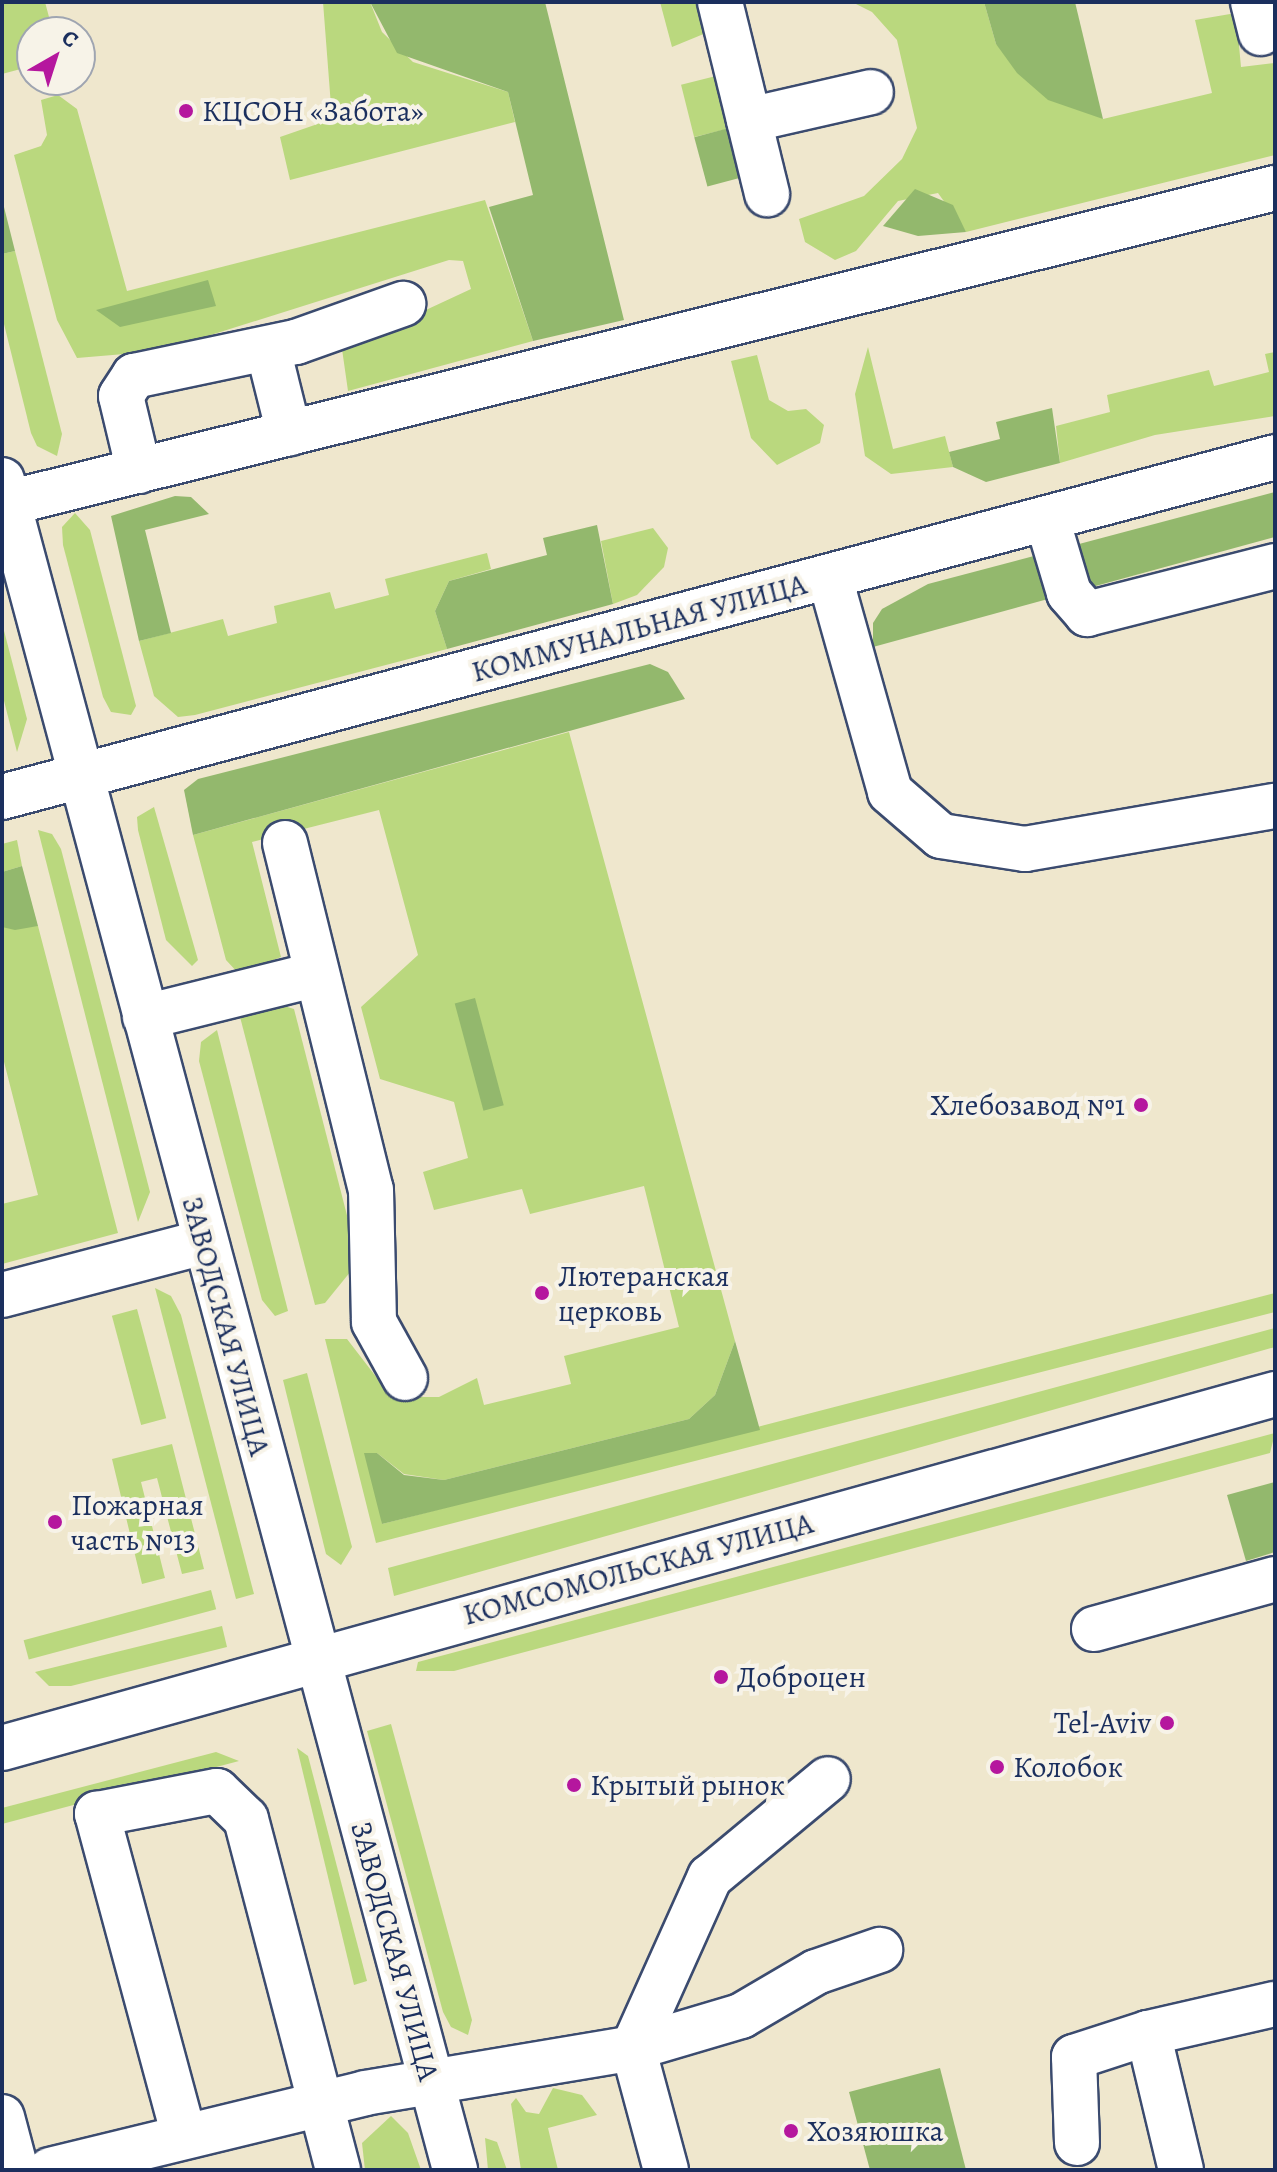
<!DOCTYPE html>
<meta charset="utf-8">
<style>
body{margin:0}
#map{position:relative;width:1277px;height:2172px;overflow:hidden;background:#efe7cd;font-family:Alegreya,serif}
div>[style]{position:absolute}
.green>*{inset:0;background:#bad87e;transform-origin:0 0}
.forest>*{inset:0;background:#93b86d;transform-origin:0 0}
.roads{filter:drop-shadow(2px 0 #3b4b6f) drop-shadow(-2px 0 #3b4b6f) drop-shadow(0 2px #3b4b6f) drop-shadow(0 -2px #3b4b6f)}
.minor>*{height:44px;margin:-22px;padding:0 22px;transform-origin:22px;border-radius:22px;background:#fff}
.dots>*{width:22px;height:22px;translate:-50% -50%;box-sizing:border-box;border:4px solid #f7f3e8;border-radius:50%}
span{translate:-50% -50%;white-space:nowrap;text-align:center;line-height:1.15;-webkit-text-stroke:8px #f7f3e8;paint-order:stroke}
.poi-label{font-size:30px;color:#1b2f5e}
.left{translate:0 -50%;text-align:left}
.right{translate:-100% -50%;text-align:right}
.street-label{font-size:30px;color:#1b2f5e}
.frame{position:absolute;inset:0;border:4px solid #1b2f5e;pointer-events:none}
.north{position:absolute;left:16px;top:16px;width:80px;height:80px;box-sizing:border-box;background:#f7f3e8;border:2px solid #9fa5b1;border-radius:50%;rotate:39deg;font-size:22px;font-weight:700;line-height:32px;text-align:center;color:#1b2f5e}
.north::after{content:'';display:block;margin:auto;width:28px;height:36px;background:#b5179e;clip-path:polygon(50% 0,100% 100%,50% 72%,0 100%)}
</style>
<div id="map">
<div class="green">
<i style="clip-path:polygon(2px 2px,45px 2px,53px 32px,32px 32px,32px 66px,2px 74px)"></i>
<i style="clip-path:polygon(323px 2px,370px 2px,382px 32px,413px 62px,508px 92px,515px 122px,290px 180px,280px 137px,332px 119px)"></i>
<i style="clip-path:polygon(660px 2px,698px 2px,706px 33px,672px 47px)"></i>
<i style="clip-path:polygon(852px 2px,984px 2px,996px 44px,1103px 119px,1212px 93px,1195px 20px,1236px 13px,1241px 67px,1275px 63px,1275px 155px,966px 232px,938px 193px,898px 201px,856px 251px,835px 260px,805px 242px,799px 219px,864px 196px,902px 159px,917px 128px,897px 40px,872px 12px)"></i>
<i style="left:716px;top:76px;width:54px;height:36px;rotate:76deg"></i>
<i style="clip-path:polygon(58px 95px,77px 109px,127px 291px,485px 200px,533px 341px,348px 391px,342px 349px,471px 289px,463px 261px,449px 260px,160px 351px,77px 358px,57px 320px,14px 155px,41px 146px,47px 135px,41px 100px)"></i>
<i style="clip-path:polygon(15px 251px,62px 434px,57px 456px,37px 446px,31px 433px,2px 316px,2px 254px)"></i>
<i style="clip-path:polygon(868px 347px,893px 449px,945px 436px,953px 467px,891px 474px,865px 456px,855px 394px)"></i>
<i style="clip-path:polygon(1275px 352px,1275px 416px,1155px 435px,1060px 463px,1056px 426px,1110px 412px,1107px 395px,1209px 370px,1214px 386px,1269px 372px,1265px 354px)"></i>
<i style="clip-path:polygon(757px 355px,769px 400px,788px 411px,806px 409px,824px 425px,820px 443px,777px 465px,751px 438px,731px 361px)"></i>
<i style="clip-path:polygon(75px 513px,90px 530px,136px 706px,131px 715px,111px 712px,103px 697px,63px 545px,62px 527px)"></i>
<i style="clip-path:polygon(653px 528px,668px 548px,664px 567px,637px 595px,613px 604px,601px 541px)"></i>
<i style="clip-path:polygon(487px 553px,491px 569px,449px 581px,435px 611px,447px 649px,195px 715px,178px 717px,154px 696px,139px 641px,223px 619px,228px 636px,277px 623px,274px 606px,330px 592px,335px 609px,389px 595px,385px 579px)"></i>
<i style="clip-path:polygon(2px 623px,27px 719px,17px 752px,2px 693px)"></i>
<i style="clip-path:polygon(569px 732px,735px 1341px,715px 1395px,689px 1419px,444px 1480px,404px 1474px,377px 1453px,382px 1524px,1275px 1293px,1275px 1312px,376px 1543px,325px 1339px,347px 1339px,377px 1378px,412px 1397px,439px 1397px,477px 1378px,484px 1405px,571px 1384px,564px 1356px,679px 1327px,644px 1186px,530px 1214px,522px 1189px,434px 1210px,423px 1172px,468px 1158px,454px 1102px,380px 1079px,361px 1007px,418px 955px,379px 810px,252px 842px,281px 957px,239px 974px,226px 960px,193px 835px)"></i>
<i style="clip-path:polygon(154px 807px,198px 960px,192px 966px,166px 940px,138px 830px,137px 817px)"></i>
<i style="clip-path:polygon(38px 830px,52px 834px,61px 849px,150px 1192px,138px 1222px)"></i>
<i style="clip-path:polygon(17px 840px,22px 866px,2px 872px,2px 844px)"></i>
<i style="clip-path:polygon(38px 926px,118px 1233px,2px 1264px,2px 1204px,38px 1195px,2px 1054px,2px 927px)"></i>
<i style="clip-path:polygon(277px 1004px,294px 1009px,351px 1231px,351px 1271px,325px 1303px,315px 1305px,239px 1013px)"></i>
<i style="clip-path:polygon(217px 1030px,288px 1311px,275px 1316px,262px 1300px,199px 1061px,201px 1042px)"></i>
<i style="clip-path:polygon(155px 1288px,171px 1296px,181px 1315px,254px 1594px,236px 1599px)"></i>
<i style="left:137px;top:1309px;width:113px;height:26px;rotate:75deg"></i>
<i style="clip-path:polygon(1275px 1328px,1275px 1347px,394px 1596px,388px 1568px)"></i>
<i style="clip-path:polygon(307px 1373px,352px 1547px,341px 1565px,326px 1554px,283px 1380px)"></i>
<i style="clip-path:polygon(1275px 1433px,1270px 1453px,454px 1671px,416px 1671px,418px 1662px)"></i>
<i style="clip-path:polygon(172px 1444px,204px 1569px,182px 1574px,157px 1478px,141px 1482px,165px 1578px,142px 1584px,112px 1459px)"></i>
<i style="left:211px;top:1590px;width:20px;height:194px;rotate:75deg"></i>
<i style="clip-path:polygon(222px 1626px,227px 1647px,71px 1686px,49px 1686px,35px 1672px)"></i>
<i style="clip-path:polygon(391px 1724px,472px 2020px,468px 2035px,451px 2027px,443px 2012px,367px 1731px)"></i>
<i style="clip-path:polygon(297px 1748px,308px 1756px,367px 1981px,354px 1985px)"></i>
<i style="clip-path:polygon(216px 1752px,239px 1761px,2px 1824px,2px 1808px)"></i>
<i style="clip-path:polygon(553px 2088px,582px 2095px,597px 2115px,548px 2128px,558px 2170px,521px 2170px,511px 2104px,516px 2098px,526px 2112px,539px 2114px)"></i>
<i style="clip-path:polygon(391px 2116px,408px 2133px,421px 2170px,365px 2170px,362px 2143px)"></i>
<i style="clip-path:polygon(485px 2138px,497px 2142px,507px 2170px,488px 2170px)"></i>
</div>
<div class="forest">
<i style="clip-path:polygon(370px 2px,545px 2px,624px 320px,533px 341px,489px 207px,533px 195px,508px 92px,397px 53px)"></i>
<i style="clip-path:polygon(984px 2px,1075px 2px,1103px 119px,1048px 100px,1017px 73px,996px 44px)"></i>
<i style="left:729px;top:128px;width:51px;height:36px;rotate:75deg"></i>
<i style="clip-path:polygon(915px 189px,953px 205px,966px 232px,918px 236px,883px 226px)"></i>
<i style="clip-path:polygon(2px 199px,15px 251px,2px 254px)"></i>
<i style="clip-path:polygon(208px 280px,216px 306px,120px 327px,96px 310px)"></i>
<i style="clip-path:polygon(1052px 408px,1060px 463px,986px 482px,953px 467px,949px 452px,1000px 439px,996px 422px)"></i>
<i style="clip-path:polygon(1275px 492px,1275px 537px,873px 647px,873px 623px,882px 609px,928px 584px)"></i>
<i style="clip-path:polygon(175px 496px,191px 497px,209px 514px,145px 530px,171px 633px,139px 641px,111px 516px)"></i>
<i style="clip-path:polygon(597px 525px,613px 604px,447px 649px,435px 611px,449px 581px,547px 555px,543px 538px)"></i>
<i style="clip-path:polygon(650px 664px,668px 672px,685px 699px,193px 835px,184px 790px,198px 779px)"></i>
<i style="clip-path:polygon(22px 866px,38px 926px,15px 930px,2px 927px,2px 872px)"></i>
<i style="left:475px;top:998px;width:111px;height:21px;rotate:75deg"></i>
<i style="clip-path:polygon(735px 1341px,760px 1430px,382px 1524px,364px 1453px,377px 1453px,404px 1475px,444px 1480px,689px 1419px,715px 1395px)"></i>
<i style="clip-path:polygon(1275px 1482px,1275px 1552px,1246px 1561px,1227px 1495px)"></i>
<i style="clip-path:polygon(940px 2068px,966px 2170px,870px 2170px,849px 2092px)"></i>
</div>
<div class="roads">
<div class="minor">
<i style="left:720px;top:2px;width:198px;rotate:76.2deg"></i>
<i style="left:1253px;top:2px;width:32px;rotate:76deg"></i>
<i style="left:749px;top:120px;width:125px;rotate:-12.9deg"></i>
<i style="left:268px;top:349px;width:87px;rotate:76deg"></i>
<i style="left:139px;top:471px;width:77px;rotate:-103.5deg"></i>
<i style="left:121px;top:396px;width:24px;rotate:-57deg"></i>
<i style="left:134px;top:376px;width:166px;rotate:-11.9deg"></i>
<i style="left:296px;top:342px;width:114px;rotate:-19.6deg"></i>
<i style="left:2px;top:480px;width:1750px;rotate:74.99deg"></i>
<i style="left:8px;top:503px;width:1306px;rotate:-13.96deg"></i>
<i style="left:1047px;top:519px;width:77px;rotate:73.4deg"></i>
<i style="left:1069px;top:593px;width:28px;rotate:49deg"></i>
<i style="left:1087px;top:614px;width:194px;rotate:-14.3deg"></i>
<i style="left:830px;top:578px;width:222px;rotate:74.3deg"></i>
<i style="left:890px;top:792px;width:67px;rotate:40.8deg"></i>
<i style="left:941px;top:836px;width:85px;rotate:8.8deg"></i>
<i style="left:1025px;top:849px;width:254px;rotate:-9.8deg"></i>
<i style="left:2px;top:797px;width:1318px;rotate:-14.95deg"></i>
<i style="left:285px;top:843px;width:357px;rotate:76.1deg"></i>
<i style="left:371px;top:1190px;width:132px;rotate:88.7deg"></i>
<i style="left:374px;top:1322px;width:64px;rotate:61deg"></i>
<i style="left:145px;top:1017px;width:177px;rotate:-14deg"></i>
<i style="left:2px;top:1295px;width:209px;rotate:-14.7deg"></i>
<i style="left:1094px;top:1629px;width:188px;rotate:-15.4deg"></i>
<i style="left:2px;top:1748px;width:1321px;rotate:-15.54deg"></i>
<i style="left:2px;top:2117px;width:55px;rotate:75.2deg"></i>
<i style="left:184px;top:2136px;width:334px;rotate:-105.1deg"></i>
<i style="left:97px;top:1814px;width:122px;rotate:-10.9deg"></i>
<i style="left:217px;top:1791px;width:40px;rotate:44deg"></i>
<i style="left:246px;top:1819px;width:363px;rotate:75.3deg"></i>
<i style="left:1077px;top:2143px;width:86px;rotate:-92deg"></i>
<i style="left:1074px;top:2057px;width:78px;rotate:-18deg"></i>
<i style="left:50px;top:2170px;width:324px;rotate:-13.7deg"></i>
<i style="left:365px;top:2093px;width:272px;rotate:-9.5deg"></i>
<i style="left:633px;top:2048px;width:113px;rotate:-16.5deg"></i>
<i style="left:741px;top:2016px;width:87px;rotate:-30.4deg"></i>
<i style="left:816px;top:1972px;width:68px;rotate:-19deg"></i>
<i style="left:666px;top:2170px;width:126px;rotate:-105.1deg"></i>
<i style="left:633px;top:2048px;width:188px;rotate:-65.8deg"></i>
<i style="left:710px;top:1877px;width:153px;rotate:-39.7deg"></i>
<i style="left:1181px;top:2170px;width:141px;rotate:-103.5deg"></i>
<i style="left:1148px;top:2033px;width:130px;rotate:-12.9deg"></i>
</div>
</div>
<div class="dots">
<i style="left:186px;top:111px;background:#b5179e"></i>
<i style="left:1141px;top:1105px;background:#b5179e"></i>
<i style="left:542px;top:1293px;background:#b5179e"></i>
<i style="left:55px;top:1522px;background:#b5179e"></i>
<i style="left:721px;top:1677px;background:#b5179e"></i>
<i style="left:1167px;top:1723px;background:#b5179e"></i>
<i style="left:997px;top:1767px;background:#b5179e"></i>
<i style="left:574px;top:1785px;background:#b5179e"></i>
<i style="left:791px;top:2131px;background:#b5179e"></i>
</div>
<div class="poi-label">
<span class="left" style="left:202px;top:111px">КЦСОН «Забота»</span>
<span class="right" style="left:1125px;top:1105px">Хлебозавод №1</span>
<span class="left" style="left:558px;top:1293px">Лютеранская<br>церковь</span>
<span class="left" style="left:71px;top:1522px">Пожарная<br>часть №13</span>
<span class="left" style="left:737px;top:1677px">Доброцен</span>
<span class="right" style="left:1151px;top:1723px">Tel-Aviv</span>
<span class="left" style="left:1013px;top:1767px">Колобок</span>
<span class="left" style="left:590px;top:1785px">Крытый рынок</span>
<span class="left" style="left:807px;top:2131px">Хозяюшка</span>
</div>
<div class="street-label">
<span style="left:639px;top:628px;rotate:-15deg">КОММУНАЛЬНАЯ УЛИЦА</span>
<span style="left:226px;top:1326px;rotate:75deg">ЗАВОДСКАЯ УЛИЦА</span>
<span style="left:638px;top:1569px;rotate:-15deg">КОМСОМОЛЬСКАЯ УЛИЦА</span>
<span style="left:395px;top:1951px;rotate:75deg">ЗАВОДСКАЯ УЛИЦА</span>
</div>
<div class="frame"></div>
<div class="north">С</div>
</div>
